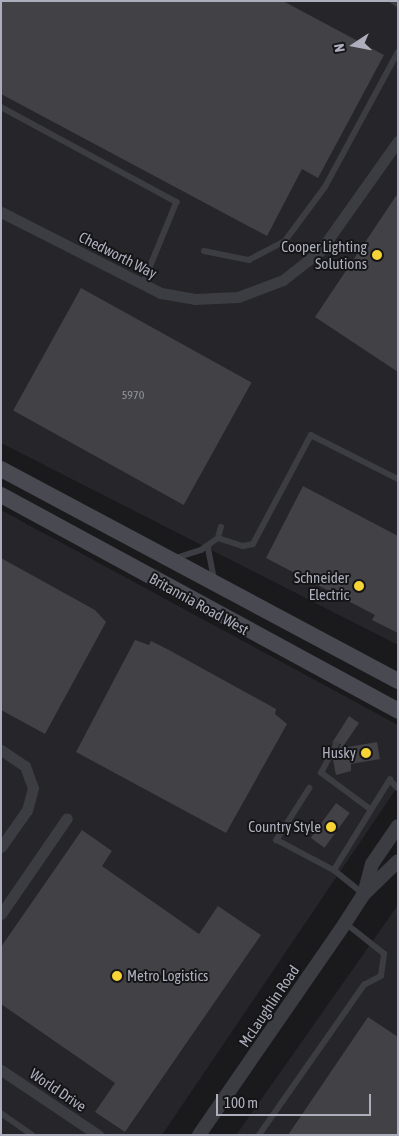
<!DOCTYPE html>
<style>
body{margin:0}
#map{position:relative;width:399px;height:1136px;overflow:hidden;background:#1a191c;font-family:"Asap Condensed",sans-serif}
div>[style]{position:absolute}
.built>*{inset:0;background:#262529}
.building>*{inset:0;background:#414146;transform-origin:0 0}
.service>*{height:5.5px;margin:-2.75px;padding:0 2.75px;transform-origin:2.75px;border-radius:2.75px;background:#3c3c43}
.minor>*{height:11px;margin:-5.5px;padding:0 5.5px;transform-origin:5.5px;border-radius:5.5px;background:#3c3c43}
.tertiary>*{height:14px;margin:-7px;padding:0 7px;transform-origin:7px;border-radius:7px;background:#3c3c43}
.secondary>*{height:16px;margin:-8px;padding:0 8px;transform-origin:8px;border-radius:8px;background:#484951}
.dots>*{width:14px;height:14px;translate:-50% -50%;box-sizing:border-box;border:2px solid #151417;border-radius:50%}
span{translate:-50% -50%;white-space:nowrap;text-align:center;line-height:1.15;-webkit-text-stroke:4px #151417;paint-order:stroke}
.number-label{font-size:12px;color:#91939e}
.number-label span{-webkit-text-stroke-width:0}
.poi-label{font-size:15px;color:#acaebc}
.right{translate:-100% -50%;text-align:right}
.left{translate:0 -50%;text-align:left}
.street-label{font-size:15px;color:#acaebc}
.frame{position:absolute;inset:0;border:2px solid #acaebc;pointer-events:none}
.north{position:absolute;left:329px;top:20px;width:50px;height:50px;-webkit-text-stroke:4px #151417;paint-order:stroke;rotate:259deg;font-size:14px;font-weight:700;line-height:20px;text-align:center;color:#acaebc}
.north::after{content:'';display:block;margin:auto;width:18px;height:22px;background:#acaebc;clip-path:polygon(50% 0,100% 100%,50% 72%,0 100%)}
.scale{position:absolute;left:216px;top:1094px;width:155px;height:22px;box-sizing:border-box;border:2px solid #acaebc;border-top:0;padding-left:6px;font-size:15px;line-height:18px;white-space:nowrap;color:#acaebc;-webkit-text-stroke:4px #151417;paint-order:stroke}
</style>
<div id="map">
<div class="built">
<i style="clip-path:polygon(1px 1px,398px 1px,398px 645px,1px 443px)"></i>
<i style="clip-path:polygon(1px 510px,398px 725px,398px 786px,162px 1135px,1px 1135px)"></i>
<i style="clip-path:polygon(398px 905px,398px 1135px,236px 1135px,265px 1094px)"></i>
</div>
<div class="building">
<i style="clip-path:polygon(1px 1px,283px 1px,384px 55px,318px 178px,302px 169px,267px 236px,1px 94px)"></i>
<i style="clip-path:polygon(398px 193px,398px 372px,315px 317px)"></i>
<i style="left:81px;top:288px;width:195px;height:140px;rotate:29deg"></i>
<i style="clip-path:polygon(303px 486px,398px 536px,398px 633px,372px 620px,375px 615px,266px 558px)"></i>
<i style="clip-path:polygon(1px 558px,95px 610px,106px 622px,45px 734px,1px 710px)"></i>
<i style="clip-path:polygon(135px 640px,149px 645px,151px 641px,169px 650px,276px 709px,275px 714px,287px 724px,226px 833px,76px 752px)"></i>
<i style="clip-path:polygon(349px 716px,359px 723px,342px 748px,377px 742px,380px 759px,351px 764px,351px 771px,336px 775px,333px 760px,341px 744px,332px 743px)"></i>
<i style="left:336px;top:803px;width:17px;height:43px;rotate:36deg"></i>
<i style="clip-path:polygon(82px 830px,112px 851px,102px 866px,199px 934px,218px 906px,261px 935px,125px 1132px,95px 1112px,115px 1083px,1px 1004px,1px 947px)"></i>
<i style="clip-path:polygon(368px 1017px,398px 1037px,398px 1135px,288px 1135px)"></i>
</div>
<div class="service">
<i style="left:393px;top:1px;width:6px;rotate:31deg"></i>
<i style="left:1px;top:107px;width:200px;rotate:28.4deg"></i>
<i style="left:177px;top:202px;width:90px;rotate:112.3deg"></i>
<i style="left:204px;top:251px;width:46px;rotate:11.3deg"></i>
<i style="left:249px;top:260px;width:41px;rotate:-27.8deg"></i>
<i style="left:285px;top:241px;width:67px;rotate:-53.5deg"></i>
<i style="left:325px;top:187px;width:153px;rotate:-61.6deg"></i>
<i style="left:218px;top:538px;width:11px;rotate:-75deg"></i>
<i style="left:208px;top:546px;width:33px;rotate:79deg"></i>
<i style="left:176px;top:558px;width:26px;rotate:-18deg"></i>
<i style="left:201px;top:550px;width:21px;rotate:-35deg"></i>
<i style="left:218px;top:538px;width:26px;rotate:18deg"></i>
<i style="left:243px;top:546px;width:10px;rotate:-11deg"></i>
<i style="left:253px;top:544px;width:123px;rotate:-62deg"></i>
<i style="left:311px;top:435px;width:97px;rotate:26.8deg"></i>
<i style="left:310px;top:788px;width:62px;rotate:122.4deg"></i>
<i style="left:277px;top:840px;width:64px;rotate:27.8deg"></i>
<i style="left:334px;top:870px;width:38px;rotate:39deg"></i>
<i style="left:371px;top:810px;width:36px;rotate:-58deg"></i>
<i style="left:390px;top:780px;width:11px;rotate:45deg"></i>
<i style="left:334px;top:870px;width:70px;rotate:-58.3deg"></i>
<i style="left:371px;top:810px;width:62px;rotate:-143.5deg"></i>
<i style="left:321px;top:773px;width:32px;rotate:-62deg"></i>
<i style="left:1px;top:1113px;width:38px;rotate:35deg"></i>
<i style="left:259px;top:1135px;width:183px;rotate:-55deg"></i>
<i style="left:364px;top:985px;width:19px;rotate:-28deg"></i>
<i style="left:381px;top:976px;width:22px;rotate:-82deg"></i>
<i style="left:384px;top:954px;width:48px;rotate:-141.7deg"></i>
</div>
<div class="minor">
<i style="left:1px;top:212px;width:179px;rotate:26.9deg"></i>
<i style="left:161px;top:293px;width:34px;rotate:10deg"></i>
<i style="left:194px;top:299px;width:44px;rotate:-2.6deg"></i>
<i style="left:238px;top:297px;width:48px;rotate:-20.7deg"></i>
<i style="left:283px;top:280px;width:47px;rotate:-38.1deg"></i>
<i style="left:320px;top:251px;width:135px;rotate:-54.7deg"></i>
<i style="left:1px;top:750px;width:29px;rotate:34deg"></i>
<i style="left:25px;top:766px;width:23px;rotate:70deg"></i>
<i style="left:33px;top:788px;width:23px;rotate:105deg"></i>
<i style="left:27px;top:810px;width:45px;rotate:125.1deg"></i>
<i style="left:1px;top:914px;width:116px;rotate:-55.5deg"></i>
<i style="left:1px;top:1070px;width:117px;rotate:33.8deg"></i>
</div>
<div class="tertiary">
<i style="left:364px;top:894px;width:47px;rotate:-44.1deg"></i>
<i style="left:199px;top:1135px;width:257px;rotate:-55.4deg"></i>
<i style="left:345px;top:923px;width:35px;rotate:-57deg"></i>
<i style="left:364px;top:894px;width:31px;rotate:-75deg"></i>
<i style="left:372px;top:864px;width:46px;rotate:-55.6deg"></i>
</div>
<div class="secondary">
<i style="left:1px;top:469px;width:450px;rotate:28.1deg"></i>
<i style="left:1px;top:495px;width:452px;rotate:28.5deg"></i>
</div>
<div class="dots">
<i style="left:377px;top:255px;background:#f7d436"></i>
<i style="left:359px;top:586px;background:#f7d436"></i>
<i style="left:366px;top:753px;background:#f7d436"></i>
<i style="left:331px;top:827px;background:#f7d436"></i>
<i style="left:117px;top:976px;background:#f7d436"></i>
</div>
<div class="number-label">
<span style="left:133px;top:396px">5970</span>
</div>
<div class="poi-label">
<span class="right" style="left:367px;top:255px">Cooper Lighting<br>Solutions</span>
<span class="right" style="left:349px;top:586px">Schneider<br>Electric</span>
<span class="right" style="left:356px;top:753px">Husky</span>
<span class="right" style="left:321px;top:827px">Country Style</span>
<span class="left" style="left:127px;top:976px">Metro Logistics</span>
</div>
<div class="street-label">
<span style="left:118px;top:255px;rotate:27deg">Chedworth Way</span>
<span style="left:199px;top:604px;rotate:29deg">Britannia Road West</span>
<span style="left:269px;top:1006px;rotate:-56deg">McLaughlin Road</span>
<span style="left:58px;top:1090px;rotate:34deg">World Drive</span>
</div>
<div class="frame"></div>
<div class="north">N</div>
<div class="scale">100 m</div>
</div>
